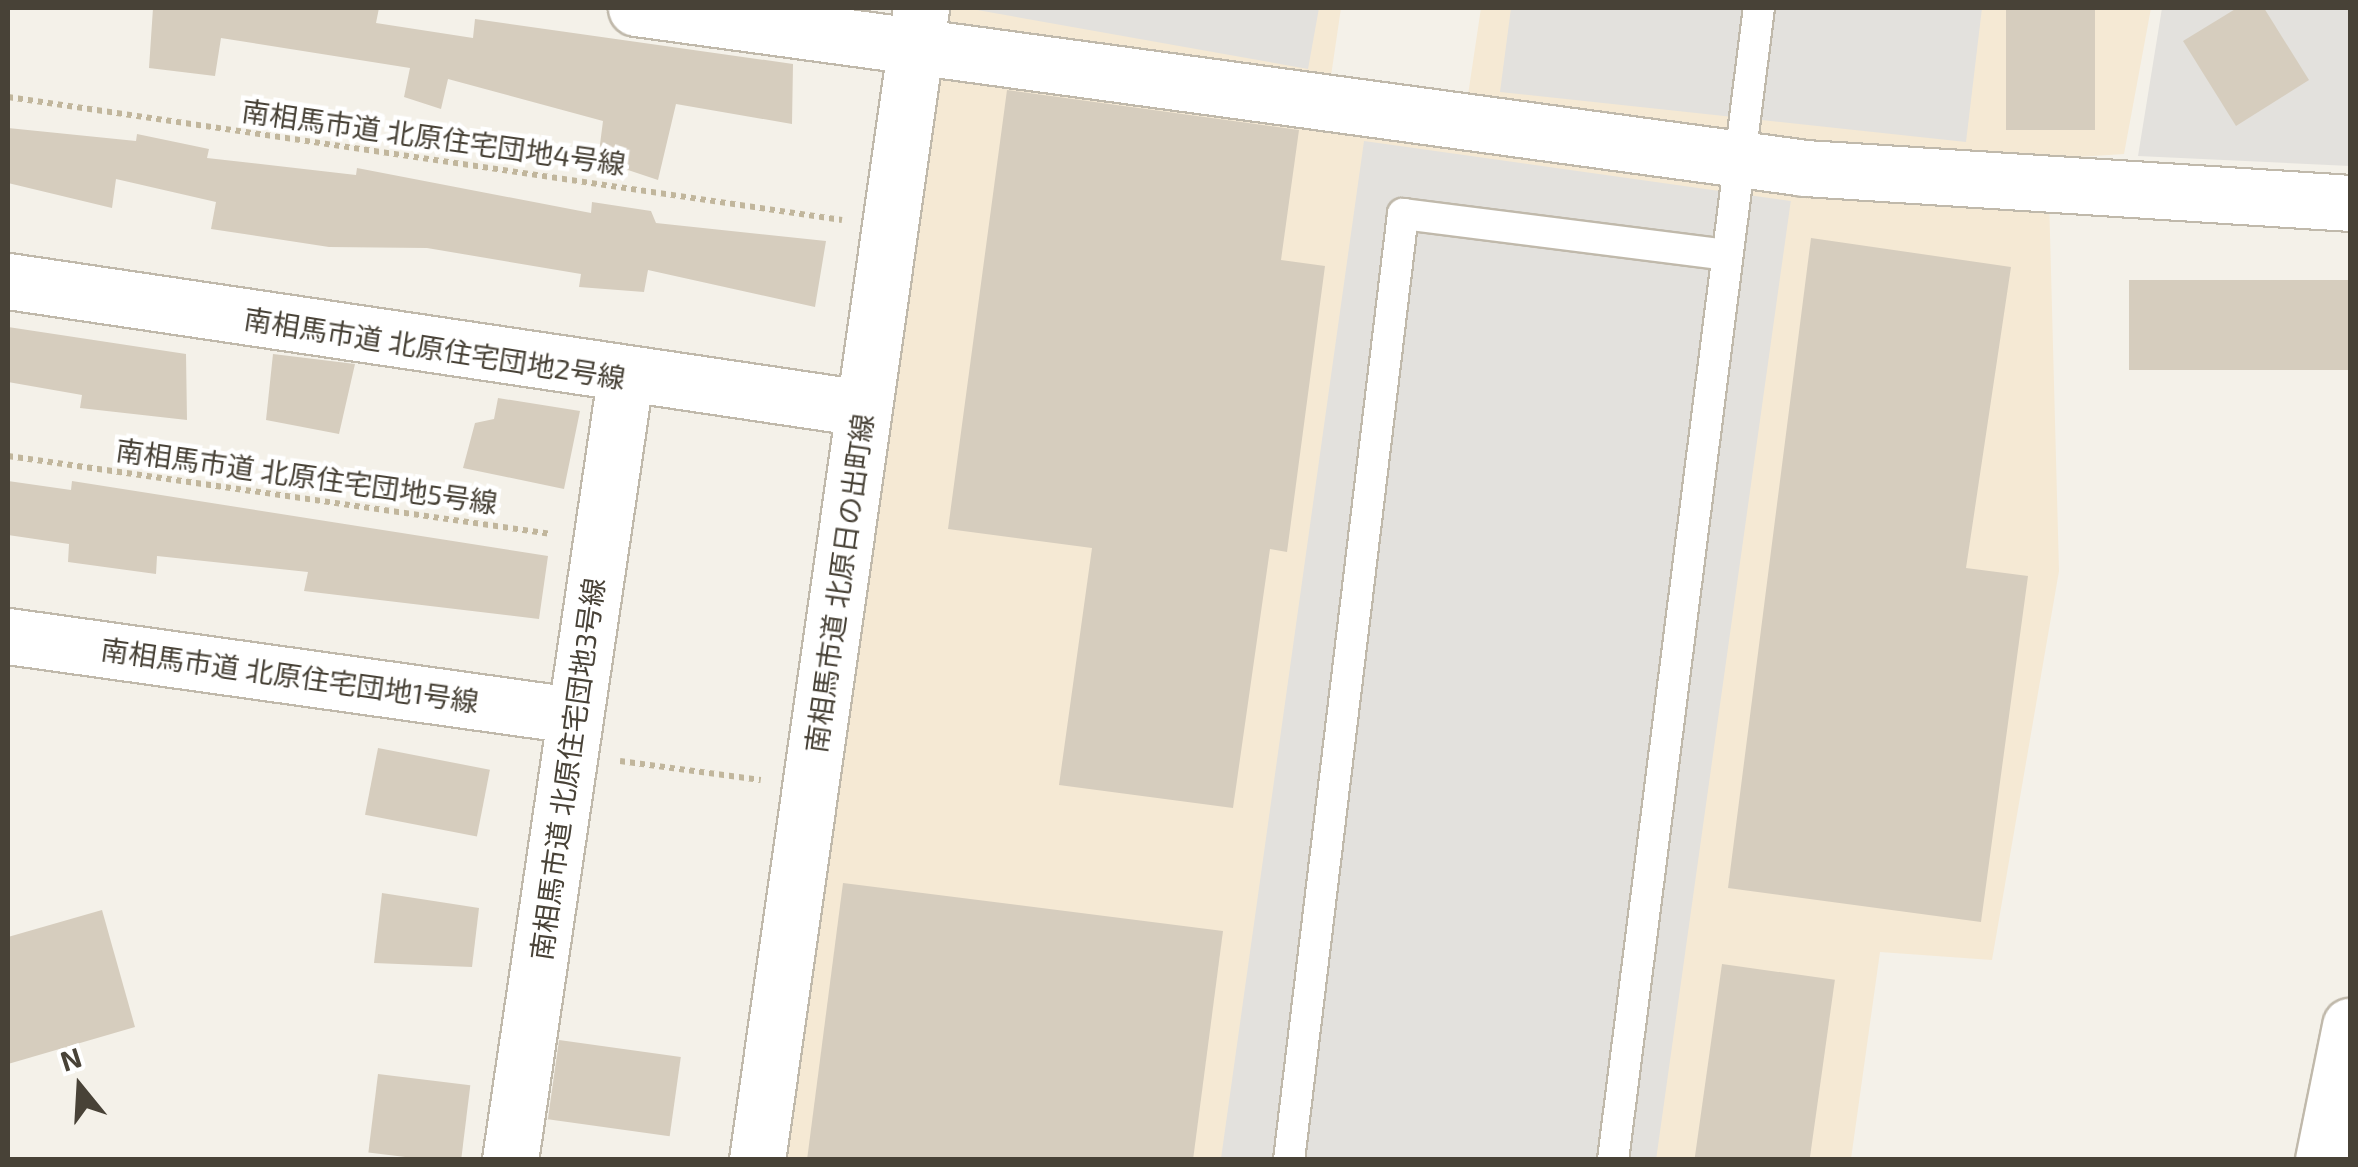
<!DOCTYPE html>
<meta charset="utf-8">
<style>
body{margin:0}
#map{position:relative;width:2358px;height:1167px;overflow:hidden;background:#f4f1e9;font-family:"Exo 2","Noto Sans JP",sans-serif}
div>[style]{position:absolute}
.commercial>*{inset:0;background:#f5e9d4}
.parking>*{inset:0;background:#e3e1dd;transform-origin:0 0}
.building>*{inset:0;background:#d6cdbe;transform-origin:0 0}
.path>*{height:6px;margin-top:-3px;transform-origin:0;background:repeating-linear-gradient(90deg,#c1b69c 0 5px,transparent 0 10px)}
.roads{filter:drop-shadow(2px 0 #c0b9ab) drop-shadow(-2px 0 #c0b9ab) drop-shadow(0 2px #c0b9ab) drop-shadow(0 -2px #c0b9ab)}
.lane>*{height:30px;margin:-15px;padding:0 15px;transform-origin:15px;border-radius:15px;background:#fff}
.street>*{height:55px;margin:-27.5px;padding:0 27.5px;transform-origin:27.5px;border-radius:27.5px;background:#fff}
span{translate:-50% -50%;white-space:nowrap;text-align:center;line-height:1.15;-webkit-text-stroke:9px #fff;paint-order:stroke}
.street-label{font-size:28px;color:#484237}
.frame{position:absolute;inset:0;border:10px solid #484237;pointer-events:none}
.north{position:absolute;left:30px;top:1037px;width:100px;height:100px;-webkit-text-stroke:8px #fff;paint-order:stroke;rotate:342deg;font-size:28px;font-weight:700;line-height:40px;text-align:center;color:#484237}
.north::after{content:'';display:block;margin:auto;width:35px;height:45px;background:#484237;clip-path:polygon(50% 0,100% 100%,50% 72%,0 100%)}
</style>
<div id="map">
<div class="commercial">
<i style="clip-path:polygon(949px 8px,1341px 8px,1331px 76px,1468px 95px,1481px 8px,2151px 8px,2124px 154px,2048px 159px,2059px 571px,1992px 960px,1880px 952px,1851px 1159px,781px 1160px)"></i>
</div>
<div class="parking">
<i style="clip-path:polygon(966px 8px,1319px 8px,1308px 69px)"></i>
<i style="clip-path:polygon(1511px 8px,1982px 8px,1966px 142px,1500px 92px)"></i>
<i style="clip-path:polygon(2162px 8px,2350px 8px,2350px 166px,2138px 156px)"></i>
<i style="left:1364px;top:141px;width:431px;height:1029px;rotate:8deg"></i>
</div>
<div class="building">
<i style="clip-path:polygon(153px 8px,379px 8px,376px 23px,473px 38px,475px 19px,793px 64px,792px 124px,676px 104px,658px 180px,598px 160px,603px 121px,448px 79px,441px 109px,404px 97px,410px 68px,221px 38px,215px 76px,149px 68px)"></i>
<i style="left:2006px;top:8px;width:89px;height:122px"></i>
<i style="clip-path:polygon(2237px 8px,2264px 8px,2309px 80px,2236px 126px,2183px 41px)"></i>
<i style="clip-path:polygon(1007px 90px,1299px 130px,1281px 260px,1325px 266px,1287px 552px,1270px 549px,1233px 808px,1059px 785px,1092px 548px,948px 529px)"></i>
<i style="clip-path:polygon(8px 128px,136px 141px,137px 134px,209px 149px,207px 158px,356px 175px,357px 168px,591px 213px,592px 202px,651px 211px,656px 223px,826px 241px,815px 307px,648px 270px,644px 292px,579px 287px,581px 274px,427px 248px,329px 247px,211px 229px,216px 202px,116px 179px,112px 208px,8px 183px)"></i>
<i style="clip-path:polygon(1811px 238px,2011px 267px,1966px 568px,2028px 576px,1981px 922px,1728px 888px)"></i>
<i style="left:2350px;top:280px;width:90px;height:221px;rotate:90deg"></i>
<i style="clip-path:polygon(8px 327px,186px 354px,187px 420px,80px 408px,82px 395px,8px 382px)"></i>
<i style="clip-path:polygon(273px 354px,355px 364px,339px 434px,266px 420px)"></i>
<i style="clip-path:polygon(498px 398px,580px 411px,564px 489px,463px 468px,475px 423px,494px 419px)"></i>
<i style="clip-path:polygon(8px 481px,71px 490px,72px 481px,548px 556px,539px 619px,304px 591px,308px 572px,157px 556px,156px 574px,68px 562px,69px 544px,8px 535px)"></i>
<i style="left:378px;top:748px;width:114px;height:68px;rotate:11deg"></i>
<i style="clip-path:polygon(843px 883px,1223px 931px,1193px 1160px,807px 1160px)"></i>
<i style="clip-path:polygon(382px 893px,479px 908px,472px 967px,374px 963px)"></i>
<i style="clip-path:polygon(102px 910px,135px 1027px,8px 1064px,8px 937px)"></i>
<i style="left:1722px;top:964px;width:114px;height:198px;rotate:8deg"></i>
<i style="left:559px;top:1040px;width:123px;height:80px;rotate:8deg"></i>
<i style="left:378px;top:1074px;width:93px;height:79px;rotate:7deg"></i>
</div>
<div class="path">
<i style="left:8px;top:97px;width:843px;rotate:8.39deg"></i>
<i style="left:8px;top:456px;width:549px;rotate:8.17deg"></i>
<i style="left:620px;top:761px;width:142px;rotate:7.7deg"></i>
</div>
<div class="roads">
<div class="lane">
<i style="left:1289px;top:1160px;width:953px;rotate:-83.13deg"></i>
<i style="left:1403px;top:214px;width:321px;rotate:7.2deg"></i>
<i style="left:1613px;top:1160px;width:1161px;rotate:-82.78deg"></i>
</div>
<div class="street">
<i style="left:636px;top:8px;width:1180px;rotate:7.79deg"></i>
<i style="left:1805px;top:168px;width:546px;rotate:3.67deg"></i>
<i style="left:8px;top:281px;width:864px;rotate:8.45deg"></i>
<i style="left:8px;top:636px;width:570px;rotate:7.97deg"></i>
<i style="left:510px;top:1160px;width:790px;rotate:-81.63deg"></i>
<i style="left:757px;top:1160px;width:1164px;rotate:-81.9deg"></i>
<i style="left:2323px;top:1160px;width:137px;rotate:-78.6deg"></i>
</div>
</div>
<div class="street-label">
<span style="left:434px;top:137px;rotate:8deg">南相馬市道 北原住宅団地4号線</span>
<span style="left:435px;top:348px;rotate:9deg">南相馬市道 北原住宅団地2号線</span>
<span style="left:307px;top:476px;rotate:8deg">南相馬市道 北原住宅団地5号線</span>
<span style="left:839px;top:583px;rotate:-82deg">南相馬市道 北原日の出町線</span>
<span style="left:290px;top:675px;rotate:8deg">南相馬市道 北原住宅団地1号線</span>
<span style="left:567px;top:769px;rotate:-82deg">南相馬市道 北原住宅団地3号線</span>
</div>
<div class="frame"></div>
<div class="north">N</div>
</div>
